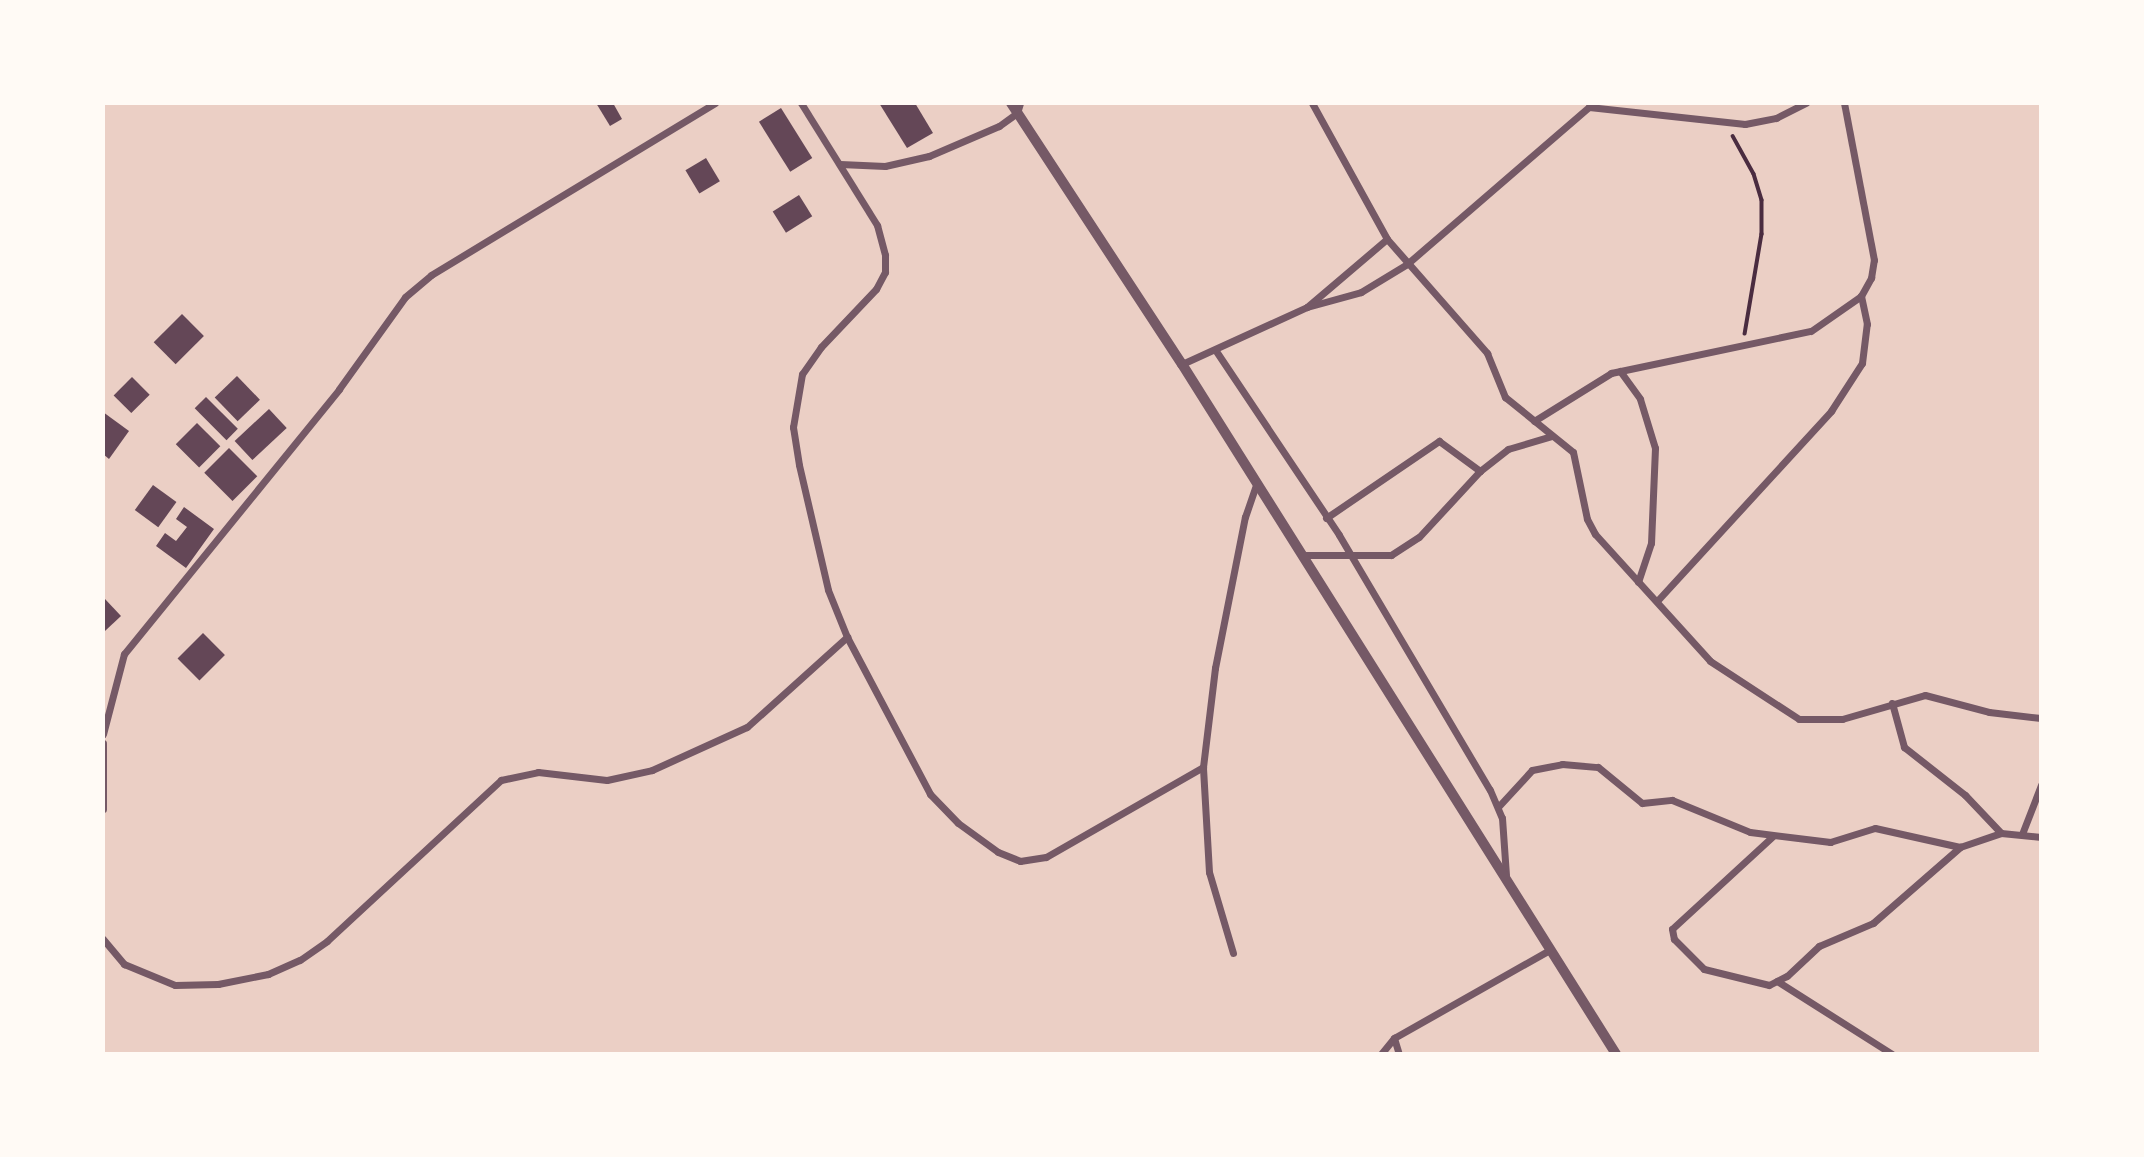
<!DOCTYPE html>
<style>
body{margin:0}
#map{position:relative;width:2144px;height:1157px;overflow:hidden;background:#f7e1d7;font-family:Cabin,sans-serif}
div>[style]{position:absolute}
.green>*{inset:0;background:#ebcfc5;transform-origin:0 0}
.building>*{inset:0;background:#644757;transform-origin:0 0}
.path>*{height:3.5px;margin:-1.75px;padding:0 1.75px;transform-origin:1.75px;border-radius:1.75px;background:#4a2c40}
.minor>*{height:7px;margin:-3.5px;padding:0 3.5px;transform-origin:3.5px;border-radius:3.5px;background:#755966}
.tertiary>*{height:10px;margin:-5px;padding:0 5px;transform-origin:5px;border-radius:5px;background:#755966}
span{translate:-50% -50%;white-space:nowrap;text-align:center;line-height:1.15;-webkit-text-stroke:5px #fffaf5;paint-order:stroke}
.frame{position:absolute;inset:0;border:105px solid #fffaf5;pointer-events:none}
</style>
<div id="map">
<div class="green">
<i style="left:103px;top:103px;width:1938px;height:951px"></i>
</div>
<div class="building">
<i style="clip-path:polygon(596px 103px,613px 103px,622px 119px,610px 126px)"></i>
<i style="clip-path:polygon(879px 103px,915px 103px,933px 133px,907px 148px)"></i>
<i style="left:781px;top:108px;width:59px;height:26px;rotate:58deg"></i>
<i style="left:706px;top:158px;width:27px;height:24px;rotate:59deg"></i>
<i style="left:799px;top:195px;width:25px;height:31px;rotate:58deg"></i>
<i style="left:182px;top:314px;width:31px;height:40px;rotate:45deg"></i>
<i style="left:237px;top:376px;width:33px;height:31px;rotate:46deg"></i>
<i style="left:132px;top:377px;width:25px;height:26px;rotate:45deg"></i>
<i style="left:206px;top:397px;width:45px;height:16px;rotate:45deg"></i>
<i style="left:269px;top:409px;width:26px;height:47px;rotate:47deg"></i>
<i style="clip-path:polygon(103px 412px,129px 431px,109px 459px,103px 454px)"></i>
<i style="left:197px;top:423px;width:33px;height:30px;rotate:45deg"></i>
<i style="left:229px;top:448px;width:40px;height:35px;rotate:45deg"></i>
<i style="left:153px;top:485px;width:29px;height:31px;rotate:36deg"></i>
<i style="clip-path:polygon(184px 507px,214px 529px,186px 568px,156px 546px,165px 533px,176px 541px,187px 527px,176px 519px)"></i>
<i style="clip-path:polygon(105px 599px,121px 616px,105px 631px,103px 601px)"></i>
<i style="left:203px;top:633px;width:31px;height:36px;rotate:45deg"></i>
</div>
<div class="path">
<i style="left:1733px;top:136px;width:43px;rotate:61.1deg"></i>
<i style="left:1754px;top:174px;width:27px;rotate:73deg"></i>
<i style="left:1762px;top:200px;width:34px;rotate:90deg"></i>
<i style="left:1762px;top:234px;width:101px;rotate:99.6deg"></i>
</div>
<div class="minor">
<i style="left:801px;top:103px;width:144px;rotate:58.1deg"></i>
<i style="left:877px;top:225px;width:31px;rotate:75deg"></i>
<i style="left:885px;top:255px;width:17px;rotate:90deg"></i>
<i style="left:885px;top:272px;width:19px;rotate:118deg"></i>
<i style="left:876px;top:289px;width:80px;rotate:133.5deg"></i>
<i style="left:821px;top:347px;width:33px;rotate:125deg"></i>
<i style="left:802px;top:374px;width:54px;rotate:99.6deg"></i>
<i style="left:793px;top:427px;width:38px;rotate:81deg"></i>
<i style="left:799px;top:465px;width:128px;rotate:76.9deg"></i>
<i style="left:828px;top:590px;width:51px;rotate:68deg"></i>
<i style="left:847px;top:637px;width:178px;rotate:62.1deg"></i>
<i style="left:930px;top:794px;width:40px;rotate:46deg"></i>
<i style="left:958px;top:823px;width:49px;rotate:35.9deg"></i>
<i style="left:998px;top:852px;width:24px;rotate:22deg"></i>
<i style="left:1020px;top:861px;width:26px;rotate:-9deg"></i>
<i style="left:1046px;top:857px;width:181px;rotate:-29.8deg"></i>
<i style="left:1312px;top:103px;width:155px;rotate:61.1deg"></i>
<i style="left:1387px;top:239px;width:152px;rotate:48.7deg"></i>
<i style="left:1487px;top:353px;width:48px;rotate:67.8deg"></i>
<i style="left:1505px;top:397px;width:87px;rotate:39deg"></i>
<i style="left:1573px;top:452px;width:68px;rotate:78.2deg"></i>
<i style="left:1587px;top:519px;width:17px;rotate:62deg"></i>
<i style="left:1595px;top:534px;width:171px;rotate:47.8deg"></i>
<i style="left:1710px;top:661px;width:106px;rotate:33.1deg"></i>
<i style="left:1799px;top:719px;width:43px"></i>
<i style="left:1842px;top:719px;width:86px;rotate:-16.1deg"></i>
<i style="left:1925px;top:695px;width:66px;rotate:14.9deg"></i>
<i style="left:1989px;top:712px;width:52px;rotate:6.6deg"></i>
<i style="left:840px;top:164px;width:45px;rotate:2.5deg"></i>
<i style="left:885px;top:166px;width:45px;rotate:-12.8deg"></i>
<i style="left:929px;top:156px;width:76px;rotate:-23.2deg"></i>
<i style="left:999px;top:126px;width:22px;rotate:-36deg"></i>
<i style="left:1017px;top:113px;width:10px;rotate:-73deg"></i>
<i style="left:1307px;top:307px;width:56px;rotate:-15.5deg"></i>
<i style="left:1361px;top:292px;width:54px;rotate:-31.3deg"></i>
<i style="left:1407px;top:264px;width:240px;rotate:-40.8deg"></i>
<i style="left:1589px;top:107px;width:157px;rotate:6.2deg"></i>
<i style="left:1745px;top:124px;width:32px;rotate:-11deg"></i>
<i style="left:1776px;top:118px;width:34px;rotate:-27deg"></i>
<i style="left:1216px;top:351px;width:221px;rotate:56.2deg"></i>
<i style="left:1339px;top:535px;width:296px;rotate:59.4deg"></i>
<i style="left:1490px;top:790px;width:30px;rotate:67deg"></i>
<i style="left:1502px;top:818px;width:57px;rotate:86deg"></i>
<i style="left:1182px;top:364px;width:137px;rotate:-24.5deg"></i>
<i style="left:1307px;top:307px;width:105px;rotate:-40.4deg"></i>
<i style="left:1620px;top:371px;width:34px;rotate:54deg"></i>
<i style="left:1640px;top:399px;width:51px;rotate:73deg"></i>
<i style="left:1655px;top:448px;width:95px;rotate:92.4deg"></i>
<i style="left:1651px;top:543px;width:41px;rotate:108.4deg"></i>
<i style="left:1534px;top:421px;width:91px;rotate:-31.9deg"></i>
<i style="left:1611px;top:373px;width:204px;rotate:-11.9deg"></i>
<i style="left:1811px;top:331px;width:61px;rotate:-35deg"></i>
<i style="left:1861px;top:296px;width:21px;rotate:-61deg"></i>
<i style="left:1871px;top:278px;width:18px;rotate:-81deg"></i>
<i style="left:1874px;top:260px;width:160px;rotate:-100.8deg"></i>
<i style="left:1326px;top:518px;width:137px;rotate:-34.3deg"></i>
<i style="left:1439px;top:441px;width:51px;rotate:36.2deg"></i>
<i style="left:1303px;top:555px;width:88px"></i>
<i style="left:1391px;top:555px;width:33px;rotate:-33deg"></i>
<i style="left:1419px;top:537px;width:90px;rotate:-47.3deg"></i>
<i style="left:1480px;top:471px;width:36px;rotate:-38deg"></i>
<i style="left:1508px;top:449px;width:46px;rotate:-16.5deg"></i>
<i style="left:1657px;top:601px;width:258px;rotate:-47.5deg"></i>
<i style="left:1831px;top:411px;width:57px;rotate:-57.1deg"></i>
<i style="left:1862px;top:363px;width:39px;rotate:-83deg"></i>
<i style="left:1867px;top:324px;width:29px;rotate:-102deg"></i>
<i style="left:1892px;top:703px;width:46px;rotate:74.7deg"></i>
<i style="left:1904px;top:747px;width:78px;rotate:38.2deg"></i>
<i style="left:1965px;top:795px;width:52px;rotate:46.5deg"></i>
<i style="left:103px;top:734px;width:83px;rotate:-75.3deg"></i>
<i style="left:124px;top:654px;width:341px;rotate:-50.9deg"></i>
<i style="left:339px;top:389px;width:113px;rotate:-54.3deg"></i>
<i style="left:405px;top:297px;width:34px;rotate:-40deg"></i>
<i style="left:431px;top:275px;width:332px;rotate:-31.2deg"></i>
<i style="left:103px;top:743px;width:66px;rotate:90deg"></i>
<i style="left:1498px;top:807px;width:50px;rotate:-47.4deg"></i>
<i style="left:1532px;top:770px;width:31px;rotate:-11deg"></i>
<i style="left:1562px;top:764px;width:36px;rotate:5deg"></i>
<i style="left:1598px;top:767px;width:57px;rotate:39.3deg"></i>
<i style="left:1642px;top:803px;width:30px;rotate:-6deg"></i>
<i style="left:1672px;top:800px;width:84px;rotate:22.3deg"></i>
<i style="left:1750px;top:832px;width:81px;rotate:7.1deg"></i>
<i style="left:1830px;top:842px;width:47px;rotate:-17.3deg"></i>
<i style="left:1875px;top:828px;width:87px;rotate:12.6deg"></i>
<i style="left:2022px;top:834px;width:53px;rotate:-68.8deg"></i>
<i style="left:1773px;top:836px;width:137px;rotate:137.4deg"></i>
<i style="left:1672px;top:929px;width:10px;rotate:79deg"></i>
<i style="left:1674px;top:939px;width:42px;rotate:45deg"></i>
<i style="left:1704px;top:969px;width:67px;rotate:13.8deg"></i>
<i style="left:1769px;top:985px;width:20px;rotate:-27deg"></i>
<i style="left:1787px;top:976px;width:44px;rotate:-43.2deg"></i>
<i style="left:1819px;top:946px;width:59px;rotate:-23.1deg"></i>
<i style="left:1873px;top:923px;width:116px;rotate:-41.1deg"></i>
<i style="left:1960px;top:847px;width:43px;rotate:-18.9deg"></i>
<i style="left:2001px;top:833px;width:40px;rotate:5.7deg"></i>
<i style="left:103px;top:939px;width:33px;rotate:50deg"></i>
<i style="left:124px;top:964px;width:55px;rotate:22.4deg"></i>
<i style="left:175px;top:985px;width:43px;rotate:-1.3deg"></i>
<i style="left:218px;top:984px;width:51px;rotate:-11.3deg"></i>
<i style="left:268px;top:974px;width:35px;rotate:-24deg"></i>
<i style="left:300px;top:960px;width:33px;rotate:-35deg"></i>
<i style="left:327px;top:941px;width:237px;rotate:-42.8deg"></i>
<i style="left:501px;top:780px;width:38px;rotate:-12deg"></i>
<i style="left:538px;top:772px;width:69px;rotate:6.6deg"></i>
<i style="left:607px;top:780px;width:46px;rotate:-12.5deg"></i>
<i style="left:652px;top:770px;width:104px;rotate:-24.4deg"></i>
<i style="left:747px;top:727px;width:135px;rotate:-42deg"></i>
<i style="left:1233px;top:953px;width:84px;rotate:-106.5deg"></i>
<i style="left:1209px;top:872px;width:105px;rotate:-93.3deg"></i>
<i style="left:1203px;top:767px;width:100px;rotate:-83.1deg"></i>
<i style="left:1215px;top:668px;width:154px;rotate:-78.8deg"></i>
<i style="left:1245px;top:517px;width:36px;rotate:-71deg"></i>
<i style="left:1777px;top:981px;width:136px;rotate:32.4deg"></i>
<i style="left:1394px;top:1038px;width:17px;rotate:73deg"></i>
<i style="left:1381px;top:1054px;width:21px;rotate:-51deg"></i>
<i style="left:1394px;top:1038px;width:180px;rotate:-29.5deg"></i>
</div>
<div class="tertiary">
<i style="left:1011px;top:103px;width:312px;rotate:56.8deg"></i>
<i style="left:1182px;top:364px;width:815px;rotate:57.83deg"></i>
</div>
<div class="frame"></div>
</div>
